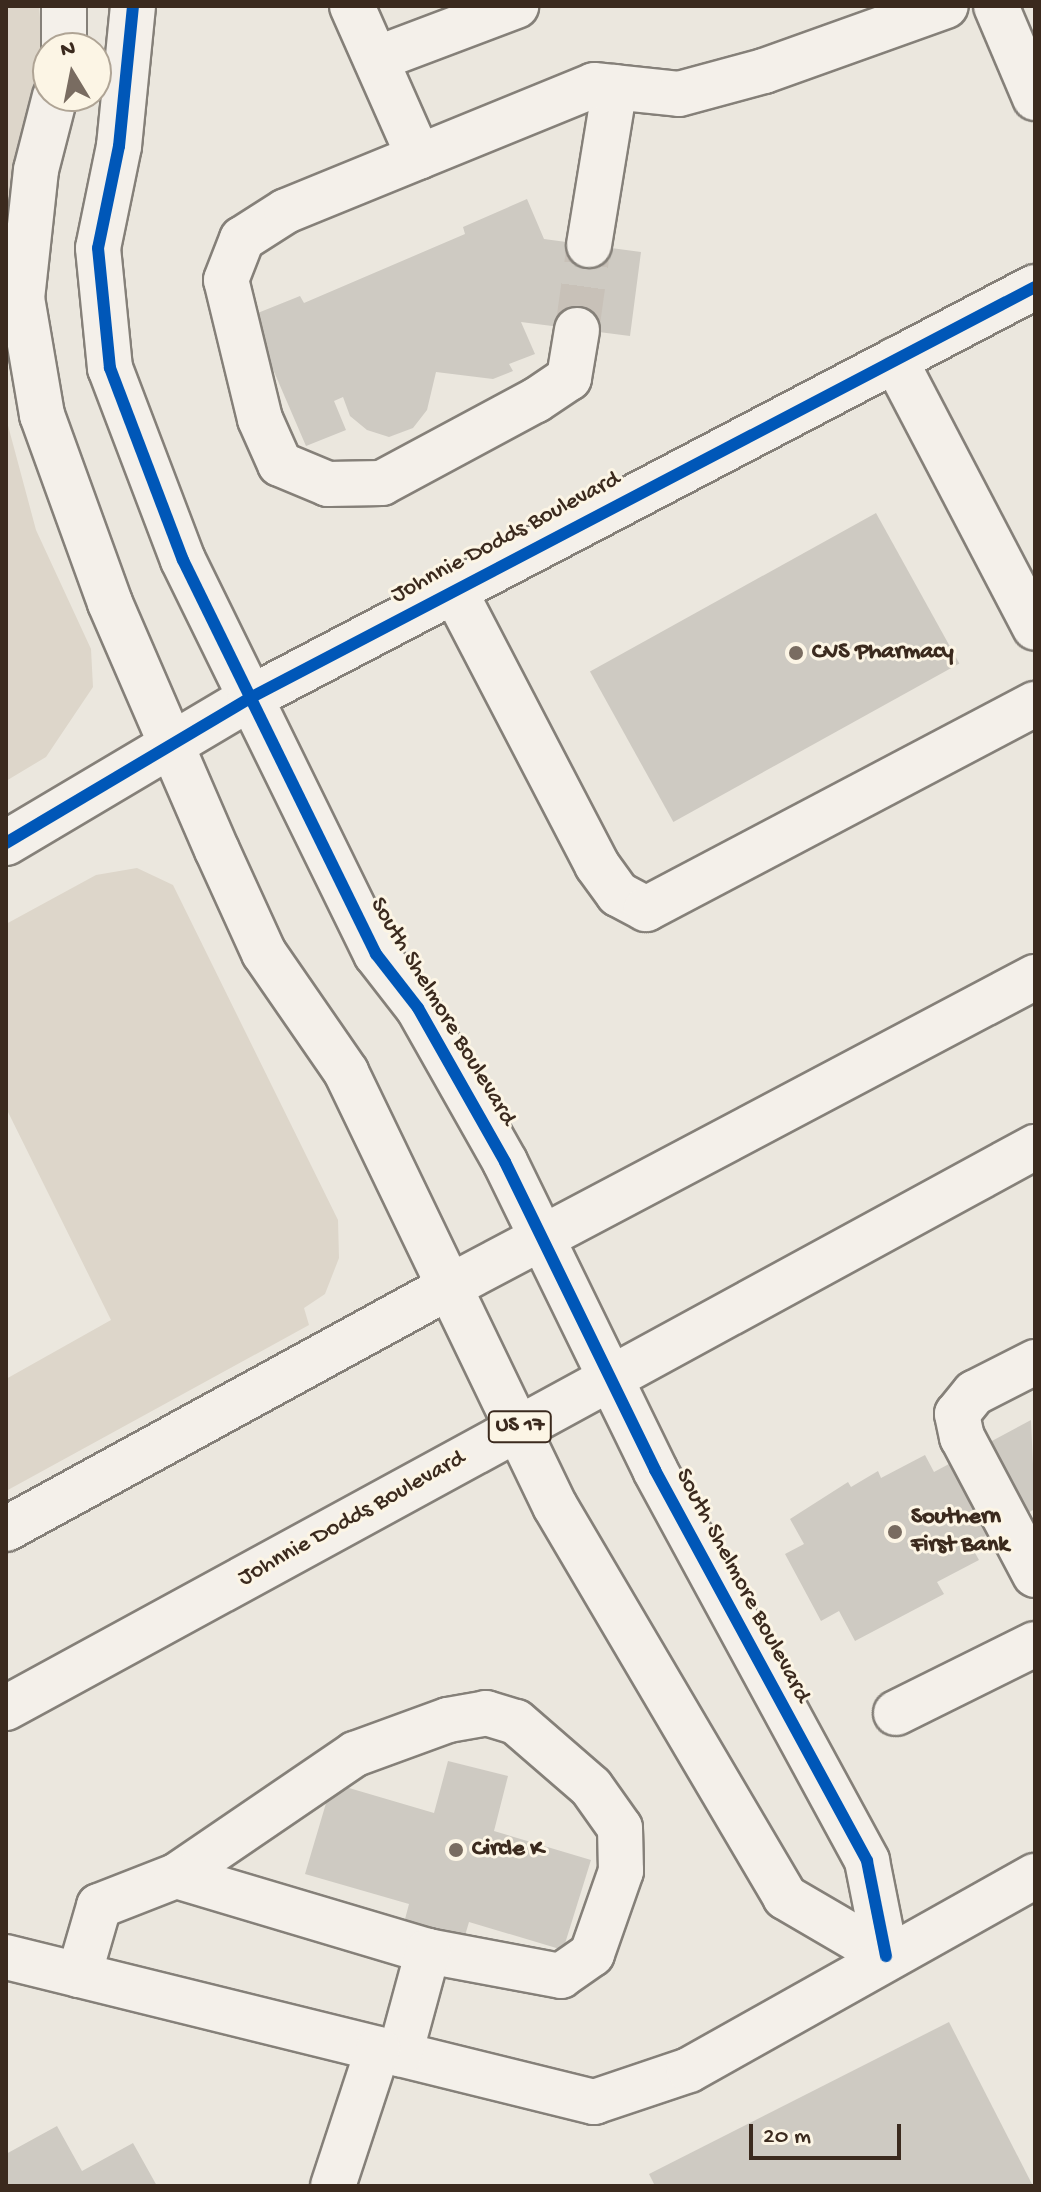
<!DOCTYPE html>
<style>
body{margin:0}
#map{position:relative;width:1041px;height:2192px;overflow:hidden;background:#ebe7de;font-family:"Gochi Hand",sans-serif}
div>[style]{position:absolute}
.green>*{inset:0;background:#ddd6ca}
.building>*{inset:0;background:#cecac2;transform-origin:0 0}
.minor-tunnel>*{height:44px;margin-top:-22px;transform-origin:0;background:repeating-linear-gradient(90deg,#c8c1b8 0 44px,transparent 0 66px)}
.roads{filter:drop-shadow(2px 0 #858079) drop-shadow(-2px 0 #858079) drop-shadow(0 2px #858079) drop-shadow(0 -2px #858079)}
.minor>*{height:44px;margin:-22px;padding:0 22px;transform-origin:22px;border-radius:22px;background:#f4f0ea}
.highway>*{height:44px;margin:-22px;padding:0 22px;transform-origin:22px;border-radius:22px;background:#f4f0ea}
.cycleway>*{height:12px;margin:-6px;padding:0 6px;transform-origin:6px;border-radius:6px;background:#0057b8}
.dots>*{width:22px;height:22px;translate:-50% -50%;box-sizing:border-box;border:4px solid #fcf5e5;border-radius:50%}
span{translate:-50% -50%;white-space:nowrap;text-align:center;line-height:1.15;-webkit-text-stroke:6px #fcf5e5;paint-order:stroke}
.shield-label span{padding:2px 6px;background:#fcf5e5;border:2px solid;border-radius:6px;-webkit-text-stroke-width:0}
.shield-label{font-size:22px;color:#3b2a1e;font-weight:700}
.street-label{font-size:24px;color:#3b2a1e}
.poi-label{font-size:24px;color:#3b2a1e;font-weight:700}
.left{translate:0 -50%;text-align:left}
.frame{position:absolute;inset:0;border:8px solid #3b2a1e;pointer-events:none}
.north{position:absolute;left:32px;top:32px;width:80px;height:80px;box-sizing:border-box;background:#fcf5e5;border:2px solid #afa495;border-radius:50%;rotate:350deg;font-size:22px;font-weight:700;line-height:32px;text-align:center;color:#3b2a1e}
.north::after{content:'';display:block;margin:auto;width:28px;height:36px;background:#796c61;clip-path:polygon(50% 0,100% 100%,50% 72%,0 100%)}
.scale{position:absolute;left:749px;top:2124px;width:152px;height:36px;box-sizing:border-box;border:4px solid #3b2a1e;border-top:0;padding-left:10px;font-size:24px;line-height:28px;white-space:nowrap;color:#3b2a1e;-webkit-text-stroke:6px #fcf5e5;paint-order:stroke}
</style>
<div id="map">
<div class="green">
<i style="clip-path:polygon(6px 6px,39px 6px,42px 41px,6px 223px)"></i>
<i style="clip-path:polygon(6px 418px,36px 530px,91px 649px,93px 687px,46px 757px,6px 781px)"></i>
<i style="clip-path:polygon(137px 868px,173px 885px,338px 1220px,339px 1258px,325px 1294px,304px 1308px,309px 1325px,6px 1491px,6px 1379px,111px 1320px,6px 1108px,6px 924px,96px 875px)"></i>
</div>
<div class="building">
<i style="clip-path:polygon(527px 199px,544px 239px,641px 252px,630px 336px,521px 322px,535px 354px,509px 364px,513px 371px,493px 379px,436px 372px,427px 410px,413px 428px,389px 437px,367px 430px,350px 416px,343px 397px,334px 401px,346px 430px,306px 446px,250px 316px,300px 296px,304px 303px,465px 234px,463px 227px)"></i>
<i style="left:876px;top:513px;width:172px;height:327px;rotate:61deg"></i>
<i style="clip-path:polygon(1031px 1420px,1035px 1509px,970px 1544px,979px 1560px,937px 1582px,944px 1594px,855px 1641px,839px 1611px,821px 1621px,785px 1554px,804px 1544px,790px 1519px,848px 1482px,851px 1487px,878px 1471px,881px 1478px,925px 1455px,934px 1472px)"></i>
<i style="clip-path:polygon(448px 1761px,508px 1776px,494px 1831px,591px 1860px,563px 1950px,469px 1922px,464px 1939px,404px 1923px,409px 1904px,305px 1874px,332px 1783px,434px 1813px)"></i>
<i style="clip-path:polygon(949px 2022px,1033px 2186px,655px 2186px,649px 2174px)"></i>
<i style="clip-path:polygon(57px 2126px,82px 2171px,133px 2143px,157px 2186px,6px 2186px,6px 2154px)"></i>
</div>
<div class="minor-tunnel">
<i style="left:577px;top:330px;width:86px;rotate:-82deg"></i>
</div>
<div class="roads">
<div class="minor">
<i style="left:64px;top:6px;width:42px;rotate:90deg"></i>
<i style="left:133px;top:6px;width:141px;rotate:95.7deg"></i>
<i style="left:119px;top:146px;width:104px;rotate:101.6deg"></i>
<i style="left:98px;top:248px;width:121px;rotate:84.3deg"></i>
<i style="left:110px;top:368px;width:205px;rotate:69.2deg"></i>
<i style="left:183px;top:560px;width:439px;rotate:63.9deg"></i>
<i style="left:376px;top:954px;width:68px;rotate:52.1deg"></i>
<i style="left:418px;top:1008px;width:177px;rotate:60.5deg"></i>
<i style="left:505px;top:1162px;width:343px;rotate:64deg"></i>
<i style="left:655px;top:1470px;width:445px;rotate:61.5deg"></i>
<i style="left:867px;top:1861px;width:97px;rotate:78.7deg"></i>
<i style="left:352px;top:6px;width:165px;rotate:66.1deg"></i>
<i style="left:996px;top:6px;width:100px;rotate:67deg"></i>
<i style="left:376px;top:59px;width:150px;rotate:-20.7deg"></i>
<i style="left:55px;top:96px;width:76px;rotate:104.4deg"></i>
<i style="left:36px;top:170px;width:129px;rotate:96.2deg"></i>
<i style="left:22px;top:298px;width:119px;rotate:80.3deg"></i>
<i style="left:42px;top:415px;width:200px;rotate:70.1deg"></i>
<i style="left:110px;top:603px;width:269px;rotate:66.6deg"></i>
<i style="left:217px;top:850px;width:113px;rotate:65.5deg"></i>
<i style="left:264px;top:953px;width:145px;rotate:55.4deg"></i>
<i style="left:346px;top:1072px;width:482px;rotate:64.3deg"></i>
<i style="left:555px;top:1506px;width:454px;rotate:59.5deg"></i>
<i style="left:785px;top:1897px;width:117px;rotate:30.3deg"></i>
<i style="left:589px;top:245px;width:160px;rotate:-80.7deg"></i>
<i style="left:577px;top:330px;width:49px;rotate:99.5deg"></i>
<i style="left:569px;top:378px;width:40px;rotate:146deg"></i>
<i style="left:536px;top:400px;width:175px;rotate:151.7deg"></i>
<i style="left:382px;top:483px;width:54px;rotate:178.9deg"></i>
<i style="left:328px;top:484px;width:52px;rotate:-157.4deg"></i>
<i style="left:280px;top:464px;width:49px;rotate:-114deg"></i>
<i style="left:260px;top:419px;width:143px;rotate:-103.7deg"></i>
<i style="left:226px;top:280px;width:44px;rotate:-68.7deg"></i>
<i style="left:242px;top:239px;width:52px;rotate:-32.5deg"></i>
<i style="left:286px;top:211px;width:333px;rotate:-22.2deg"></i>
<i style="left:594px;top:85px;width:85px;rotate:6deg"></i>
<i style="left:679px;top:94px;width:88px;rotate:-15.1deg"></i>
<i style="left:764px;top:71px;width:193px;rotate:-19.7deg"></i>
<i style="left:895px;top:360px;width:302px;rotate:62.4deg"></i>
<i style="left:454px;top:590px;width:310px;rotate:62.5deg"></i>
<i style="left:597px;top:865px;width:36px;rotate:54deg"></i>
<i style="left:618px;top:894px;width:32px;rotate:28deg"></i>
<i style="left:646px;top:909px;width:440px;rotate:-27.8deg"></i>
<i style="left:6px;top:843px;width:284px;rotate:-30.7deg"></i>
<i style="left:250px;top:698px;width:886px;rotate:-27.64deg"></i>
<i style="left:1035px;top:1362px;width:68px;rotate:153.1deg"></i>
<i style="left:974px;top:1393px;width:27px;rotate:129deg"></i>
<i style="left:957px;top:1414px;width:24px;rotate:78deg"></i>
<i style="left:962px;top:1437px;width:156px;rotate:62.1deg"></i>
<i style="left:896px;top:1713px;width:155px;rotate:-26.4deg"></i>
<i style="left:176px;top:1876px;width:217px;rotate:-34.3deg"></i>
<i style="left:355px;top:1754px;width:99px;rotate:-20.1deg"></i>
<i style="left:448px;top:1720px;width:39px;rotate:-10deg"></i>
<i style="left:486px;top:1713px;width:31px;rotate:17deg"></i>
<i style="left:516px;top:1722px;width:99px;rotate:40.9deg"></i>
<i style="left:591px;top:1787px;width:50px;rotate:54.7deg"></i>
<i style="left:620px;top:1828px;width:43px;rotate:88.7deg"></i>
<i style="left:621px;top:1871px;width:88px;rotate:109.3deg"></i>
<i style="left:592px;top:1954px;width:38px;rotate:145deg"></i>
<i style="left:561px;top:1976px;width:135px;rotate:-169.4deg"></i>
<i style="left:6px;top:1957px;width:606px;rotate:13.85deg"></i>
<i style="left:594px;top:2102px;width:100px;rotate:-18.6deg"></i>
<i style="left:689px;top:2070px;width:397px;rotate:-29.3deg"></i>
<i style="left:79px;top:1975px;width:72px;rotate:-73.8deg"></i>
<i style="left:99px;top:1906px;width:83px;rotate:-21.3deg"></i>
<i style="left:176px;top:1876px;width:263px;rotate:16.6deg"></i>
<i style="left:428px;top:1951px;width:107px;rotate:105.2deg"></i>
<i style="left:333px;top:2186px;width:144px;rotate:-71.8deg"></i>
</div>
<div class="highway">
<i style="left:6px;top:1529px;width:505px;rotate:-28.65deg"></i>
<i style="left:449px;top:1287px;width:663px;rotate:-27.88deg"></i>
<i style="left:6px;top:1708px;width:1172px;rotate:-28.6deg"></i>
</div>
</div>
<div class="cycleway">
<i style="left:133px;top:6px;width:141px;rotate:95.7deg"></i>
<i style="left:119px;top:146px;width:104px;rotate:101.6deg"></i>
<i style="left:98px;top:248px;width:121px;rotate:84.3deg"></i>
<i style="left:110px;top:368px;width:205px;rotate:69.2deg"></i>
<i style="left:183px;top:560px;width:439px;rotate:63.9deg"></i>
<i style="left:376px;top:954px;width:68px;rotate:52.1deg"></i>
<i style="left:418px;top:1008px;width:177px;rotate:60.5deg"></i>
<i style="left:505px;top:1162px;width:343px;rotate:64deg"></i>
<i style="left:655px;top:1470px;width:445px;rotate:61.5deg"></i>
<i style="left:867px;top:1861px;width:97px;rotate:78.7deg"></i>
<i style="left:6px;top:843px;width:284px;rotate:-30.7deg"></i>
<i style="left:250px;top:698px;width:886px;rotate:-27.64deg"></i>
</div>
<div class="dots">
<i style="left:796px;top:653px;background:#796c61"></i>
<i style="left:895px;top:1532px;background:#796c61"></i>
<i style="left:456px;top:1850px;background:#796c61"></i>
</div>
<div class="shield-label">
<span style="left:520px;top:1427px">US 17</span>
</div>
<div class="street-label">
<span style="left:506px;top:538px;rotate:-28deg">Johnnie Dodds Boulevard</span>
<span style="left:442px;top:1012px;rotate:59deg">South Shelmore Boulevard</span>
<span style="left:352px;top:1519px;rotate:-29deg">Johnnie Dodds Boulevard</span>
<span style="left:742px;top:1586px;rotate:62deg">South Shelmore Boulevard</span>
</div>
<div class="poi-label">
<span class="left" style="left:812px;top:653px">CVS Pharmacy</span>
<span class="left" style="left:911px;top:1532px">Southern<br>First Bank</span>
<span class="left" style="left:472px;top:1850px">Circle K</span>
</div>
<div class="frame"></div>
<div class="north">N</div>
<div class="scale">20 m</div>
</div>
